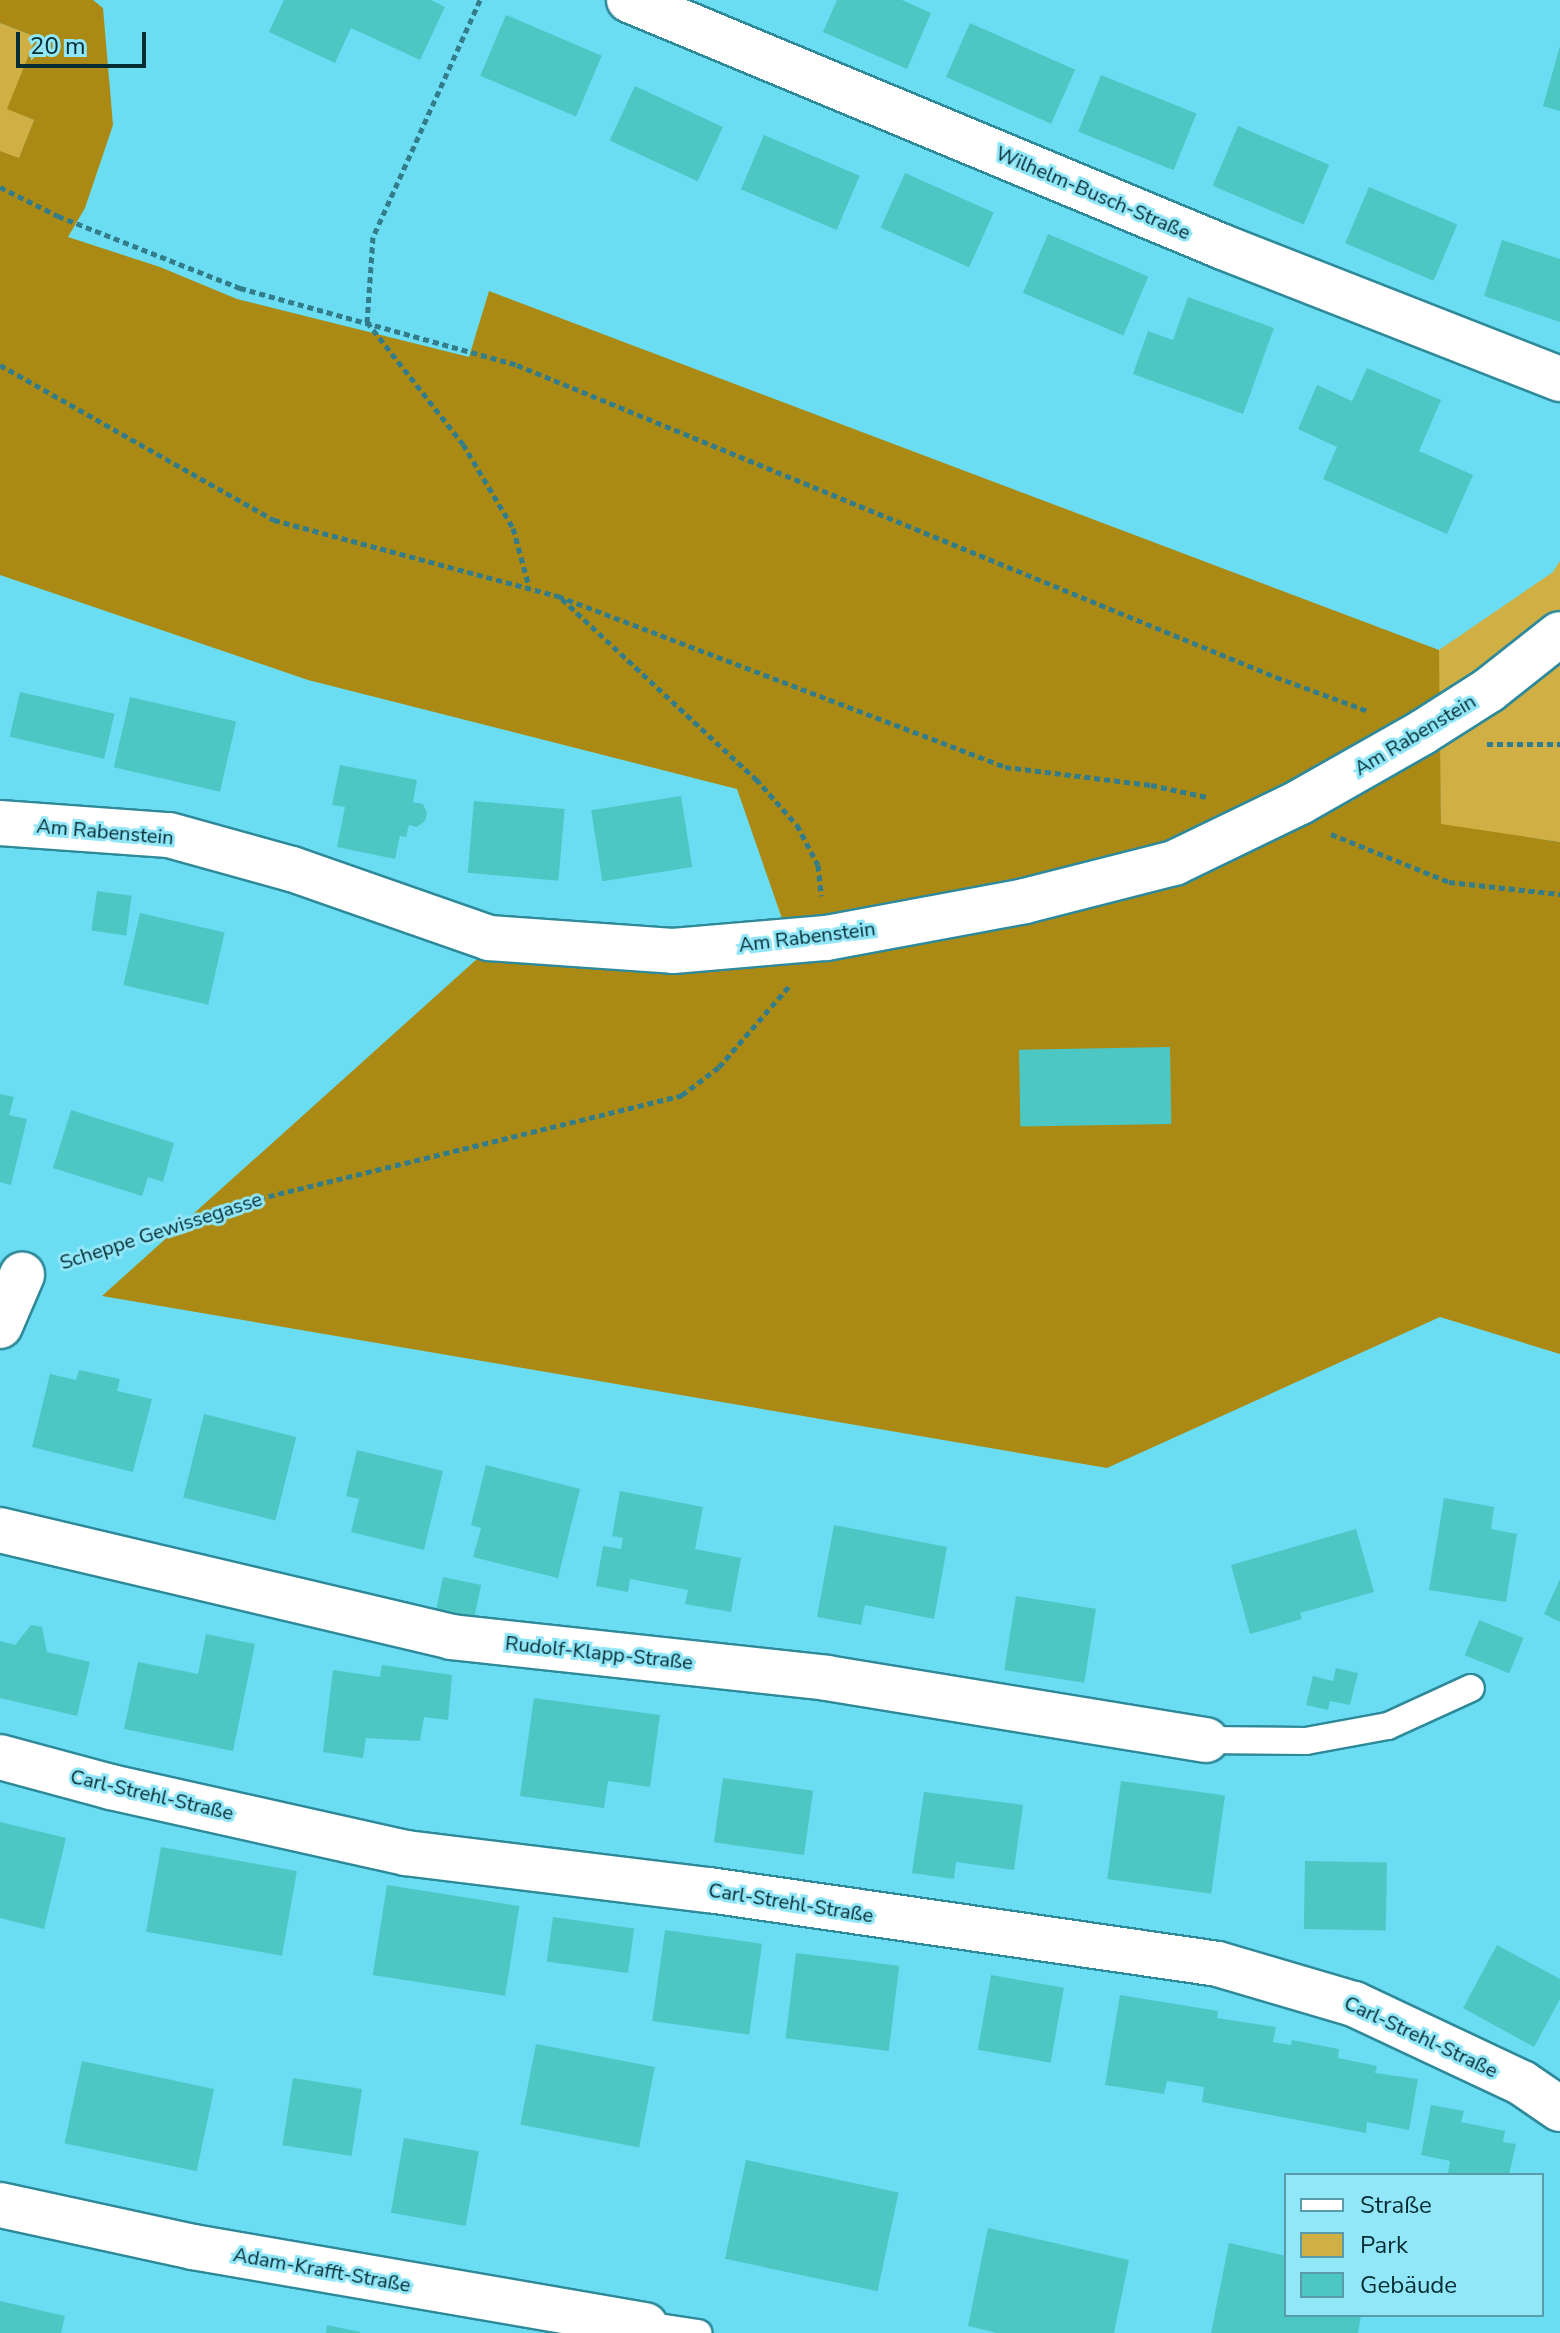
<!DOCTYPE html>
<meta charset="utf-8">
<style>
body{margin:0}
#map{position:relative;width:1560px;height:2333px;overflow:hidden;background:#6addf3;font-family:"Nunito Sans",sans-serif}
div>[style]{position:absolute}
.green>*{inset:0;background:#d0af44}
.forest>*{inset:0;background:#aa8a14}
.building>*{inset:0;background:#4cc7c3;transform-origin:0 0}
.path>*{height:5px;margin-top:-2.5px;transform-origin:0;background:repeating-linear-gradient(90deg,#337c8a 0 6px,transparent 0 10px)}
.roads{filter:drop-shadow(2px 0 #2e8999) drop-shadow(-2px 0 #2e8999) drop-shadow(0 2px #2e8999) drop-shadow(0 -2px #2e8999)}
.service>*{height:26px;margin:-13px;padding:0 13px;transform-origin:13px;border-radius:13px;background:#fff}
.minor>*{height:44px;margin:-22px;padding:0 22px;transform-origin:22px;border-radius:22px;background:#fff}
span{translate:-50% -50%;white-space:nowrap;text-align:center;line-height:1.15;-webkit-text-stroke:6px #91e7f8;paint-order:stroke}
.street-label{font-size:20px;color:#052c33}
.legend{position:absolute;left:1284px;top:2173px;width:260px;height:144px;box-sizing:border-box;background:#91e7f8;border:2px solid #599ca9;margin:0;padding:10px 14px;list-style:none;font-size:24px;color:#052c33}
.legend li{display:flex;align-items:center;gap:16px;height:40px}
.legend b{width:40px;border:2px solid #599ca9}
.scale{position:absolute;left:16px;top:32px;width:130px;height:36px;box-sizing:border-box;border:4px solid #052c33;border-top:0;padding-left:10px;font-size:24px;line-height:28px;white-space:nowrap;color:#052c33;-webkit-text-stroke:6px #91e7f8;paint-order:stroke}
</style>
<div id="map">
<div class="green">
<i style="clip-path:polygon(0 23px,36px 37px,8px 109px,34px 120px,19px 159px,0 151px)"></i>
<i style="clip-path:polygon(1560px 561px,1560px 623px,1439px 712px,1439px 650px,1553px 572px)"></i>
<i style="clip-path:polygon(1560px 647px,1560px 842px,1441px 825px,1439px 725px)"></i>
</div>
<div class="forest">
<i style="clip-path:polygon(0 0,93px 0,103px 8px,113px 125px,85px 208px,68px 237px,160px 267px,237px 299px,469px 357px,489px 291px,1439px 650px,1441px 824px,1560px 842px,1560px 1354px,1440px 1317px,1107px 1468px,102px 1296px,487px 950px,786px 930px,737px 789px,308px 680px,0 575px,0 151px,19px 158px,34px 120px,7px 109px,36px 37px,0 23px)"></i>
</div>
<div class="building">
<i style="clip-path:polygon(284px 0,431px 0,445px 7px,420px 60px,351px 28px,335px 63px,269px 32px)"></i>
<i style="clip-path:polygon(837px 0,902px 0,931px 13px,907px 69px,823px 32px)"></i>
<i style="left:506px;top:15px;width:104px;height:66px;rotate:23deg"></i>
<i style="left:970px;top:23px;width:115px;height:59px;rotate:24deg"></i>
<i style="clip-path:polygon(1560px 46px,1560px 111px,1543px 106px)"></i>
<i style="left:1101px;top:75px;width:103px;height:61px;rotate:22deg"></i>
<i style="left:635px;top:86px;width:97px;height:60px;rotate:25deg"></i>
<i style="left:1238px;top:126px;width:99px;height:65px;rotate:23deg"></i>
<i style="left:764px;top:135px;width:104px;height:59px;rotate:23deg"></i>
<i style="left:905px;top:173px;width:97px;height:60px;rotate:24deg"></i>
<i style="left:1369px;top:187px;width:96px;height:61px;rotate:23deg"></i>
<i style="left:1048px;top:234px;width:109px;height:64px;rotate:23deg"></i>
<i style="clip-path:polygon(1502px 240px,1560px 259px,1560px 322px,1484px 296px)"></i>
<i style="clip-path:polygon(1188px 297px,1274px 328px,1243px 414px,1133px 374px,1148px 331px,1173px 340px)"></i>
<i style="clip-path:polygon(1367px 368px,1441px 400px,1419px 451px,1473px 475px,1447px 534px,1323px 479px,1337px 447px,1298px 429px,1317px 385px,1352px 401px)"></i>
<i style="left:20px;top:692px;width:97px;height:46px;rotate:13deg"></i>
<i style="left:130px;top:697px;width:109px;height:72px;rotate:13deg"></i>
<i style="clip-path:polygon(340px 765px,417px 780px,413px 802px,423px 804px,427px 813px,425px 821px,417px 827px,409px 825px,406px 837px,400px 836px,395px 859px,337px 847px,345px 807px,332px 805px)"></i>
<i style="left:681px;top:796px;width:72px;height:91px;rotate:81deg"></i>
<i style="left:474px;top:801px;width:91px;height:72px;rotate:5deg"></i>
<i style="left:97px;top:891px;width:35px;height:40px;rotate:8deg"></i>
<i style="left:140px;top:913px;width:87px;height:74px;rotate:13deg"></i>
<i style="left:1170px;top:1047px;width:77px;height:151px;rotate:89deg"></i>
<i style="clip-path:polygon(0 1094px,14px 1097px,9px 1115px,27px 1119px,11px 1185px,0 1182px)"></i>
<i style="clip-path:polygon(71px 1110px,174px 1143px,163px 1182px,148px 1177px,142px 1196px,53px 1168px)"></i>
<i style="clip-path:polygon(79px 1370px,120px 1379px,117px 1391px,152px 1399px,133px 1472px,32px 1447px,50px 1374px,76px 1380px)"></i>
<i style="left:204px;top:1414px;width:95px;height:86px;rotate:14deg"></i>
<i style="clip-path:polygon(357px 1450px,443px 1471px,424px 1550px,351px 1532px,359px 1499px,346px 1496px)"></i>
<i style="clip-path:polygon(486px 1465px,580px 1489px,558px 1578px,473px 1557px,481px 1528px,471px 1525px)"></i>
<i style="clip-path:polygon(620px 1491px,703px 1507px,695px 1549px,741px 1558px,731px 1612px,685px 1604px,688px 1590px,630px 1579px,628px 1592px,596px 1586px,603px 1546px,621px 1549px,623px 1538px,612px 1536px)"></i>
<i style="clip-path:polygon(1444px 1498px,1494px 1507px,1491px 1529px,1517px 1534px,1506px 1602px,1429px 1590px)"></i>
<i style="clip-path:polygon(834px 1525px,947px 1547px,934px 1619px,865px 1605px,861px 1625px,817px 1617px)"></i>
<i style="clip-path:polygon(1356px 1529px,1374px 1592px,1300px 1613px,1302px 1619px,1250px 1634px,1231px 1565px)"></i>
<i style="left:443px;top:1577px;width:39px;height:38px;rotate:12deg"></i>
<i style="clip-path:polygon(1560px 1579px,1560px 1622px,1544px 1614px)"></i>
<i style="left:1016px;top:1596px;width:81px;height:75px;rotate:9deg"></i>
<i style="left:1479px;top:1620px;width:48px;height:38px;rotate:22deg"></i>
<i style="clip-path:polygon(31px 1625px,42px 1627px,47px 1652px,90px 1662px,77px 1716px,0 1698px,0 1641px,15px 1645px)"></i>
<i style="clip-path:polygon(206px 1634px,255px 1644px,233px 1751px,124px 1729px,138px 1662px,198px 1674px)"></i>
<i style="clip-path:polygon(382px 1665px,452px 1675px,448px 1720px,424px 1717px,420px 1741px,366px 1738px,363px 1758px,323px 1752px,333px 1670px,380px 1677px)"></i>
<i style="clip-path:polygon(1336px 1668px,1358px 1673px,1350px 1705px,1330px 1701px,1328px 1710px,1306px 1705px,1313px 1676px,1333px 1681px)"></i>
<i style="clip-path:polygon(534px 1698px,660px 1715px,650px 1787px,608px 1781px,604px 1808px,520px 1796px)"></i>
<i style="left:723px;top:1778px;width:91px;height:65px;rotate:8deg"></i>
<i style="left:1121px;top:1781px;width:105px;height:99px;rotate:8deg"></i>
<i style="clip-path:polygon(924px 1792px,1023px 1805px,1014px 1870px,956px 1862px,954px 1879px,912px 1873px)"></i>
<i style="clip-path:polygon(0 1822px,66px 1838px,44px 1929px,0 1918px)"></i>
<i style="left:161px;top:1847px;width:138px;height:86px;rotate:10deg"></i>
<i style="left:1305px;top:1861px;width:82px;height:68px;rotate:1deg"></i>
<i style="left:387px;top:1885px;width:134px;height:91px;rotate:9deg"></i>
<i style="left:553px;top:1917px;width:82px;height:45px;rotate:8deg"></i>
<i style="left:665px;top:1930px;width:98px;height:92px;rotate:8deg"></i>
<i style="clip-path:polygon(1497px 1945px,1560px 1979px,1560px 1999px,1534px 2047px,1463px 2008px)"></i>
<i style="left:796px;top:1953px;width:104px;height:86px;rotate:7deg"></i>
<i style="left:991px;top:1975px;width:74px;height:76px;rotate:10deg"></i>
<i style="clip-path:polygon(1120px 1995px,1218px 2011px,1217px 2018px,1276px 2027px,1273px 2042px,1291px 2045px,1292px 2040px,1339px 2049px,1338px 2058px,1377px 2066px,1375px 2073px,1418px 2079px,1409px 2130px,1367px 2122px,1366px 2133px,1202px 2102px,1204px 2087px,1167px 2081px,1164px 2094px,1105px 2085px)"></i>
<i style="left:536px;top:2044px;width:121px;height:82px;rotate:11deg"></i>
<i style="left:82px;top:2061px;width:135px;height:84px;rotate:12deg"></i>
<i style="left:293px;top:2078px;width:70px;height:68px;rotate:9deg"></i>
<i style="clip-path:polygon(1431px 2105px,1464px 2111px,1461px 2122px,1505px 2131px,1503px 2142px,1516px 2144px,1509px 2175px,1448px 2173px,1450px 2161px,1421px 2155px)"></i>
<i style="left:404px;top:2138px;width:76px;height:76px;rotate:10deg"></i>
<i style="left:746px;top:2160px;width:156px;height:101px;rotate:12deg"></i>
<i style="clip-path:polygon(988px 2228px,1129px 2260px,1114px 2333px,997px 2333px,968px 2326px)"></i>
<i style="clip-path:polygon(1229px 2243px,1286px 2256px,1286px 2315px,1361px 2315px,1358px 2333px,1211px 2333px)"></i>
<i style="clip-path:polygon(0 2301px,65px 2316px,61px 2333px,0 2333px)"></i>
<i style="clip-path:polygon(327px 2325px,360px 2332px,360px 2333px,326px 2333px)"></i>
</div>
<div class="path">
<i style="left:480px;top:0;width:260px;rotate:114.3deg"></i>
<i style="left:373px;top:237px;width:85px;rotate:94deg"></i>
<i style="left:367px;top:322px;width:155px;rotate:51.8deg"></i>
<i style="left:463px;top:444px;width:98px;rotate:59.2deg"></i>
<i style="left:513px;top:528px;width:60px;rotate:74.6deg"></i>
<i style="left:0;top:187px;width:65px;rotate:26.6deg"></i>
<i style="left:58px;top:216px;width:196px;rotate:21.6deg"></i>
<i style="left:240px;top:288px;width:288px;rotate:15.5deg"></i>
<i style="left:517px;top:365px;width:821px;rotate:22.35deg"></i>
<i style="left:1276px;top:677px;width:98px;rotate:20.3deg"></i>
<i style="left:0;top:365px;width:315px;rotate:29.5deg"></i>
<i style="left:274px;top:520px;width:294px;rotate:15deg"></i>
<i style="left:558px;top:596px;width:479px;rotate:20.9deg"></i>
<i style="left:1005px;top:767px;width:147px;rotate:7deg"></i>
<i style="left:1151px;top:785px;width:57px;rotate:12.1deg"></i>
<i style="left:562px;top:599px;width:265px;rotate:42.9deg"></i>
<i style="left:756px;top:779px;width:62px;rotate:48.3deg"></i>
<i style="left:797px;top:825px;width:45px;rotate:62.3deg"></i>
<i style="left:818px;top:865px;width:31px;rotate:84deg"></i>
<i style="left:1487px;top:744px;width:73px"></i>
<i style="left:1331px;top:834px;width:127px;rotate:22.1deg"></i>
<i style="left:1449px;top:882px;width:112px;rotate:6.2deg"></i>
<i style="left:62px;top:1263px;width:167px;rotate:-19.2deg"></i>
<i style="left:220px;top:1208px;width:476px;rotate:-13.7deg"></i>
<i style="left:682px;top:1095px;width:46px;rotate:-37.1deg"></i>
<i style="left:719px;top:1067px;width:108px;rotate:-49.1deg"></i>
</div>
<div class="roads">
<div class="service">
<i style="left:1206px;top:1740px;width:100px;rotate:0.6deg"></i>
<i style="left:1306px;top:1741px;width:83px;rotate:-10.4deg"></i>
<i style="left:1388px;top:1726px;width:91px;rotate:-24.6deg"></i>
<i style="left:645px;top:2325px;width:54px;rotate:8.6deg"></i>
</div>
<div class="minor">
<i style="left:629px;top:0;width:643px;rotate:22.58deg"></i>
<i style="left:1223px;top:247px;width:362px;rotate:21.4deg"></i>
<i style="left:0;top:823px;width:169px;rotate:4.1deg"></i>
<i style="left:169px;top:835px;width:128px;rotate:15.5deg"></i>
<i style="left:292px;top:869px;width:209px;rotate:19.3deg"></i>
<i style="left:489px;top:938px;width:184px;rotate:4deg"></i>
<i style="left:673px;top:951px;width:154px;rotate:-4.9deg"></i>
<i style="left:826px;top:938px;width:202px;rotate:-10.5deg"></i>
<i style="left:1025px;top:901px;width:154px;rotate:-14.3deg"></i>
<i style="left:1174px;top:863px;width:140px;rotate:-25.8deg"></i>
<i style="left:1300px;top:802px;width:142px;rotate:-29.6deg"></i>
<i style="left:1423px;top:732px;width:78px;rotate:-32.5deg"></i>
<i style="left:1489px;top:690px;width:90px;rotate:-38.3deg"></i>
<i style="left:0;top:1326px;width:56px;rotate:-66.7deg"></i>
<i style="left:0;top:1530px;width:464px;rotate:13.3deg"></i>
<i style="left:451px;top:1637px;width:378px;rotate:6.2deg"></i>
<i style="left:827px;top:1678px;width:384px;rotate:9.3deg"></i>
<i style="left:0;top:1757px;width:115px;rotate:15.1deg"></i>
<i style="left:111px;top:1787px;width:302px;rotate:12.6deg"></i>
<i style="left:406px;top:1853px;width:305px;rotate:7deg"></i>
<i style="left:709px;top:1890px;width:514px;rotate:8.27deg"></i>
<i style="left:1218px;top:1964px;width:142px;rotate:16.4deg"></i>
<i style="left:1354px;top:2004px;width:186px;rotate:25.2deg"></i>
<i style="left:1522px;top:2083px;width:46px;rotate:34.4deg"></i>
<i style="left:0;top:2205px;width:198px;rotate:12.3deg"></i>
<i style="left:193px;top:2247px;width:459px;rotate:9.8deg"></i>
</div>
</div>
<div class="street-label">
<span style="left:1093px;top:193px;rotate:23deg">Wilhelm-Busch-Straße</span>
<span style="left:1415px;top:735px;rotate:-31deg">Am Rabenstein</span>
<span style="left:105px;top:832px;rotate:5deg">Am Rabenstein</span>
<span style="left:807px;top:937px;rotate:-7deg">Am Rabenstein</span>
<span style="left:161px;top:1231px;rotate:-18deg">Scheppe Gewissegasse</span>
<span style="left:599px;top:1653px;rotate:6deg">Rudolf-Klapp-Straße</span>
<span style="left:152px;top:1795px;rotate:13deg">Carl-Strehl-Straße</span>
<span style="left:791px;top:1903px;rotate:9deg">Carl-Strehl-Straße</span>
<span style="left:1421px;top:2037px;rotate:25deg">Carl-Strehl-Straße</span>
<span style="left:322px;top:2270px;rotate:10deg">Adam-Krafft-Straße</span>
</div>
<ul class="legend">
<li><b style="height:10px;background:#fff"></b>Straße</li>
<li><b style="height:22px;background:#d0af44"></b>Park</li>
<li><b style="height:22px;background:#4cc7c3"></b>Gebäude</li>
</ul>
<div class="scale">20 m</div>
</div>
